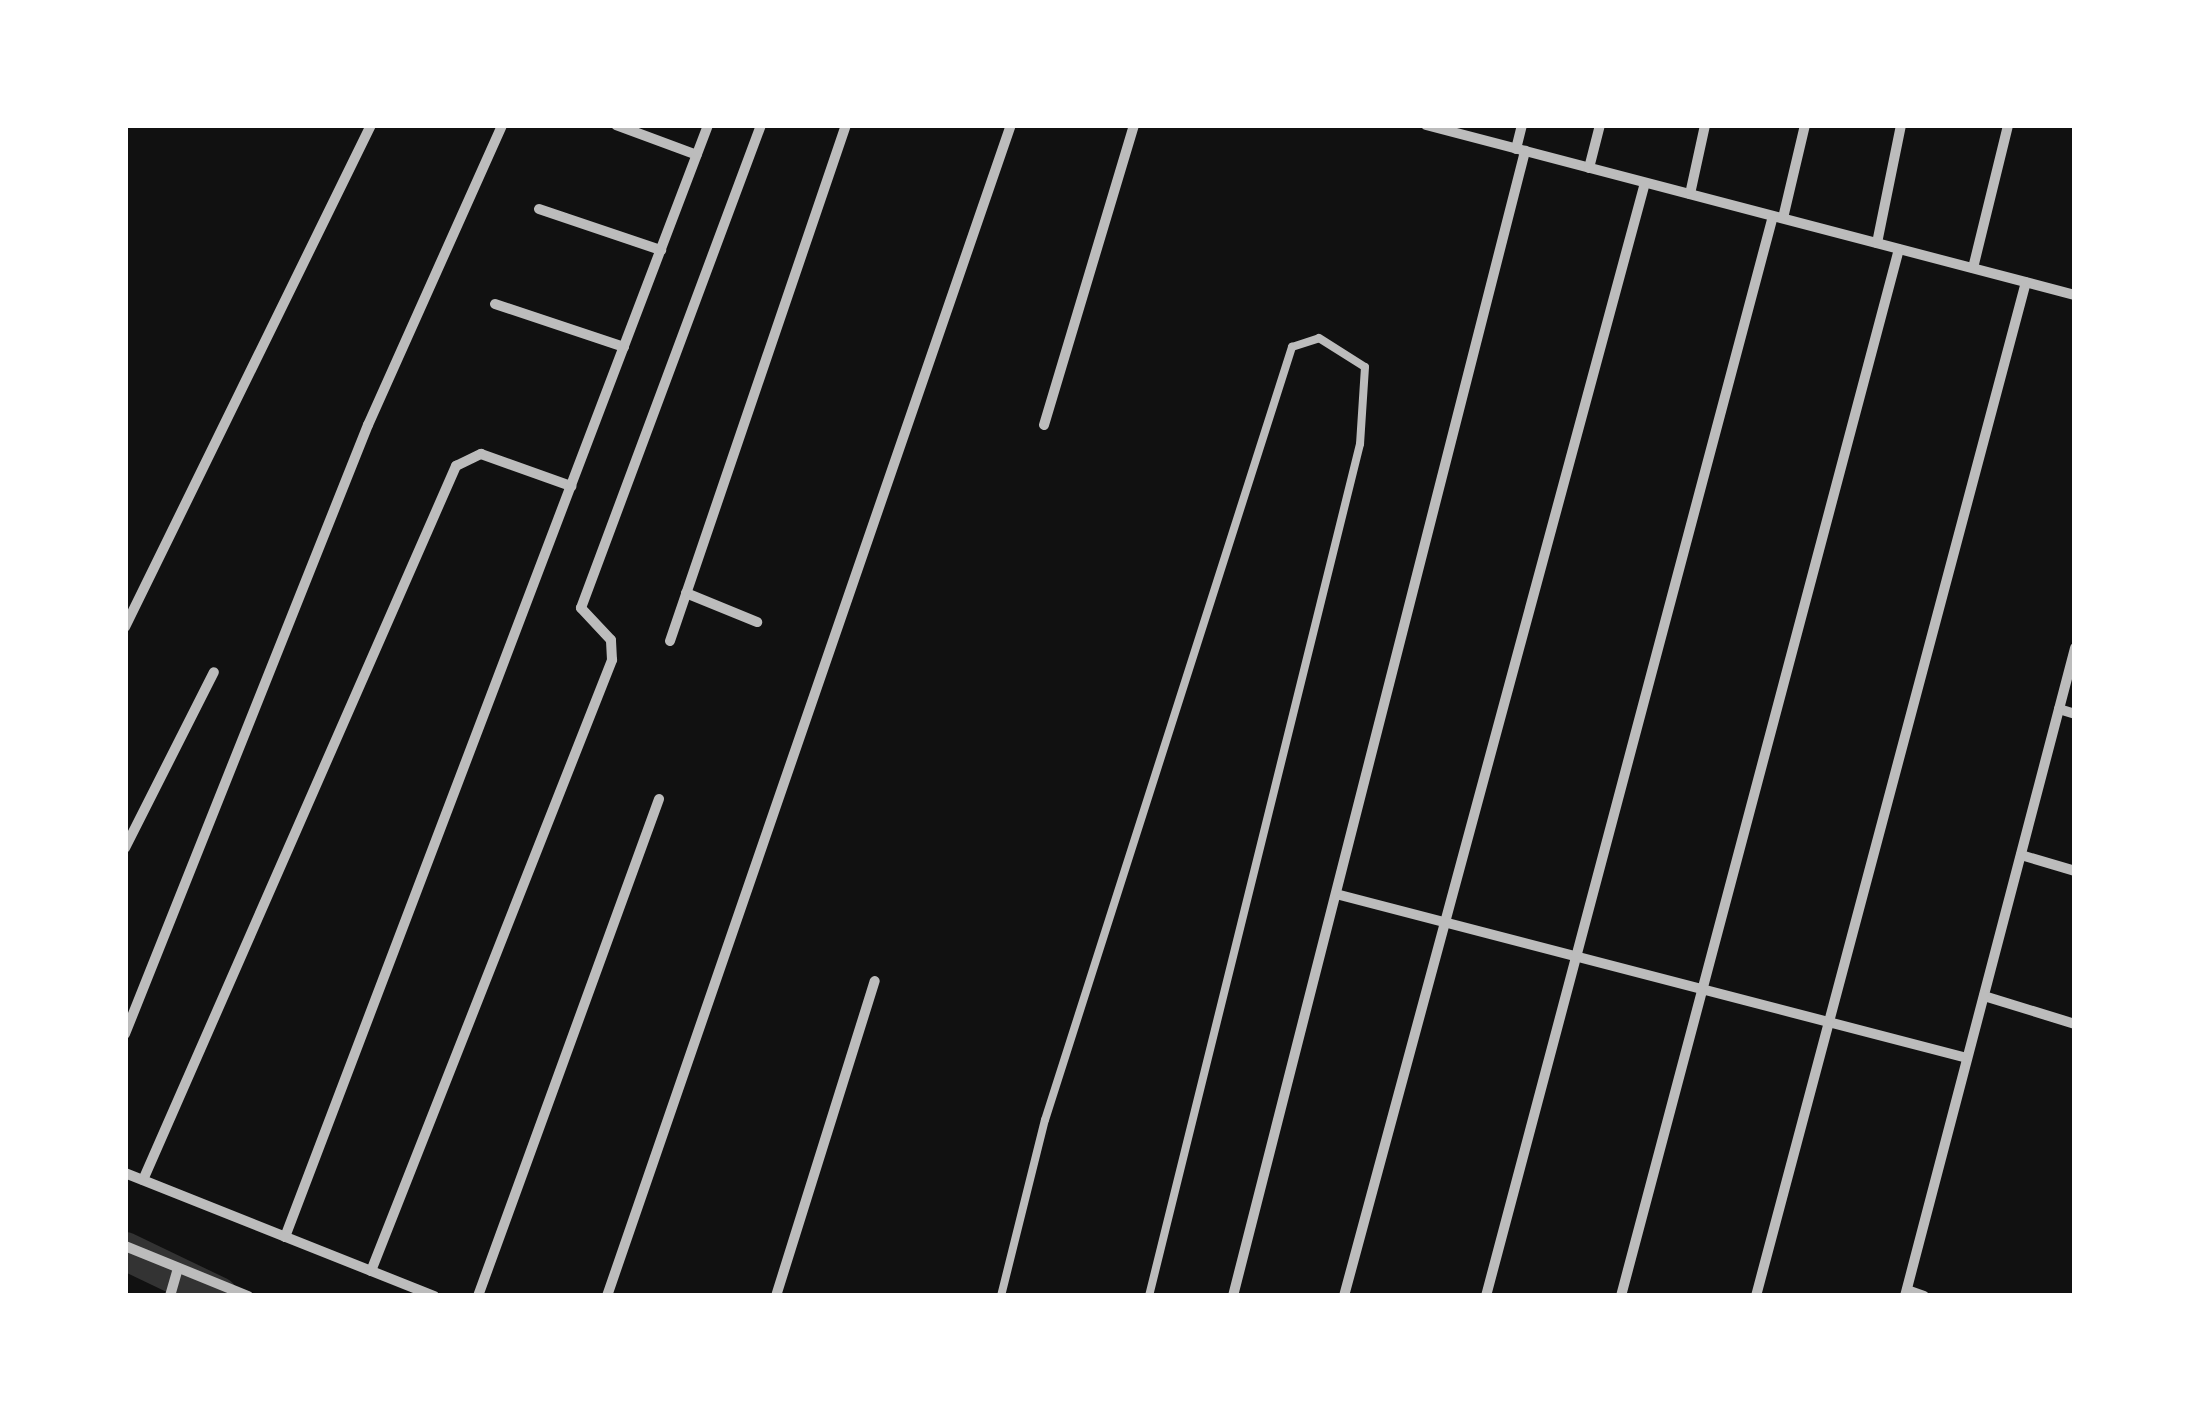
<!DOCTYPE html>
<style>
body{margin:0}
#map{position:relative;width:2200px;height:1421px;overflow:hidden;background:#111;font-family:"Space Grotesk",sans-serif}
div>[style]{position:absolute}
.canal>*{height:38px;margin:-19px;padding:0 19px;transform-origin:19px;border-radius:19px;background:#333}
.service>*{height:8px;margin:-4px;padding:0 4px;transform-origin:4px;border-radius:4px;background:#bcbcbc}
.minor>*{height:10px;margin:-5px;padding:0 5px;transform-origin:5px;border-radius:5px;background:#bcbcbc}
span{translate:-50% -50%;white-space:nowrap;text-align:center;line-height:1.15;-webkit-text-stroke:10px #fff;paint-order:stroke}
.frame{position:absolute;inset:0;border:128px solid #fff;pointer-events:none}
</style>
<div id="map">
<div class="canal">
<i style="left:125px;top:1251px;width:104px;rotate:25.6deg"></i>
</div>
<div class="service">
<i style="left:1001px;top:1296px;width:181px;rotate:-76deg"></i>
<i style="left:1045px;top:1120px;width:812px;rotate:-72.28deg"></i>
<i style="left:1292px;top:347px;width:28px;rotate:-18deg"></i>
<i style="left:1319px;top:338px;width:54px;rotate:32.2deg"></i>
<i style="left:1365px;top:367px;width:77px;rotate:93.7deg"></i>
<i style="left:1360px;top:444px;width:878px;rotate:103.91deg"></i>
</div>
<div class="minor">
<i style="left:616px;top:125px;width:86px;rotate:20.3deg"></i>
<i style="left:1426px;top:125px;width:671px;rotate:14.68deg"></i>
<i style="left:1516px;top:149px;width:25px;rotate:-76deg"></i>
<i style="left:1589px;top:168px;width:44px;rotate:-75.7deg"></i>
<i style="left:1690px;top:194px;width:71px;rotate:-77.7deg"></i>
<i style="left:539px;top:209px;width:129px;rotate:18.6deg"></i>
<i style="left:1783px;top:218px;width:96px;rotate:-76.7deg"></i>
<i style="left:1877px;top:243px;width:120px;rotate:-78.5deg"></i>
<i style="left:1973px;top:268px;width:147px;rotate:-76.2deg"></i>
<i style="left:495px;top:304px;width:136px;rotate:18.4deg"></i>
<i style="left:1044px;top:425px;width:313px;rotate:-73.3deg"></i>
<i style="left:686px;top:593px;width:77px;rotate:22.2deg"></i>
<i style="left:125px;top:627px;width:559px;rotate:-63.89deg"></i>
<i style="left:670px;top:641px;width:545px;rotate:-71.17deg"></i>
<i style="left:2059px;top:709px;width:17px;rotate:17deg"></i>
<i style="left:125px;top:848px;width:197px;rotate:-63.2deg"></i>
<i style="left:2021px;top:855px;width:56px;rotate:16.5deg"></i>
<i style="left:1336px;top:894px;width:652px;rotate:14.57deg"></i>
<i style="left:1984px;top:996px;width:95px;rotate:17.1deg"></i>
<i style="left:125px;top:1034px;width:656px;rotate:-68.25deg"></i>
<i style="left:368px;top:425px;width:329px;rotate:-65.9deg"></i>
<i style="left:125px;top:1173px;width:333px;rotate:21.7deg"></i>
<i style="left:143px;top:1180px;width:780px;rotate:-66.33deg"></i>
<i style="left:456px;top:466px;width:28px;rotate:-26deg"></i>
<i style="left:481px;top:454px;width:96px;rotate:19.6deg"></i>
<i style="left:285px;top:1237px;width:1190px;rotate:-69.17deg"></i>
<i style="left:125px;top:1246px;width:133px;rotate:22.1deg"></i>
<i style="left:371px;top:1271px;width:657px;rotate:-68.47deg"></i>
<i style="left:612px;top:660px;width:20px;rotate:-93deg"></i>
<i style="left:611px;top:640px;width:44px;rotate:-133.2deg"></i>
<i style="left:581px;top:608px;width:515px;rotate:-69.56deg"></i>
<i style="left:1907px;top:1290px;width:18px;rotate:19deg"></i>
<i style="left:170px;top:1296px;width:29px;rotate:-74deg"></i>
<i style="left:478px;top:1296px;width:529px;rotate:-69.99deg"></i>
<i style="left:607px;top:1296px;width:1239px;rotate:-70.97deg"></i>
<i style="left:776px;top:1296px;width:330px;rotate:-72.6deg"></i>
<i style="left:1233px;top:1296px;width:1182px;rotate:-75.69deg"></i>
<i style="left:1344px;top:1296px;width:1153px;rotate:-74.87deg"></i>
<i style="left:1486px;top:1296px;width:1117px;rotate:-75.12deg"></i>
<i style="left:1621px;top:1296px;width:1083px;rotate:-75.13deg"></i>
<i style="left:1756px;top:1296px;width:1049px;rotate:-75.09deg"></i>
<i style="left:1905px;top:1296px;width:670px;rotate:-75.3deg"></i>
</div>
<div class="frame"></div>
</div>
